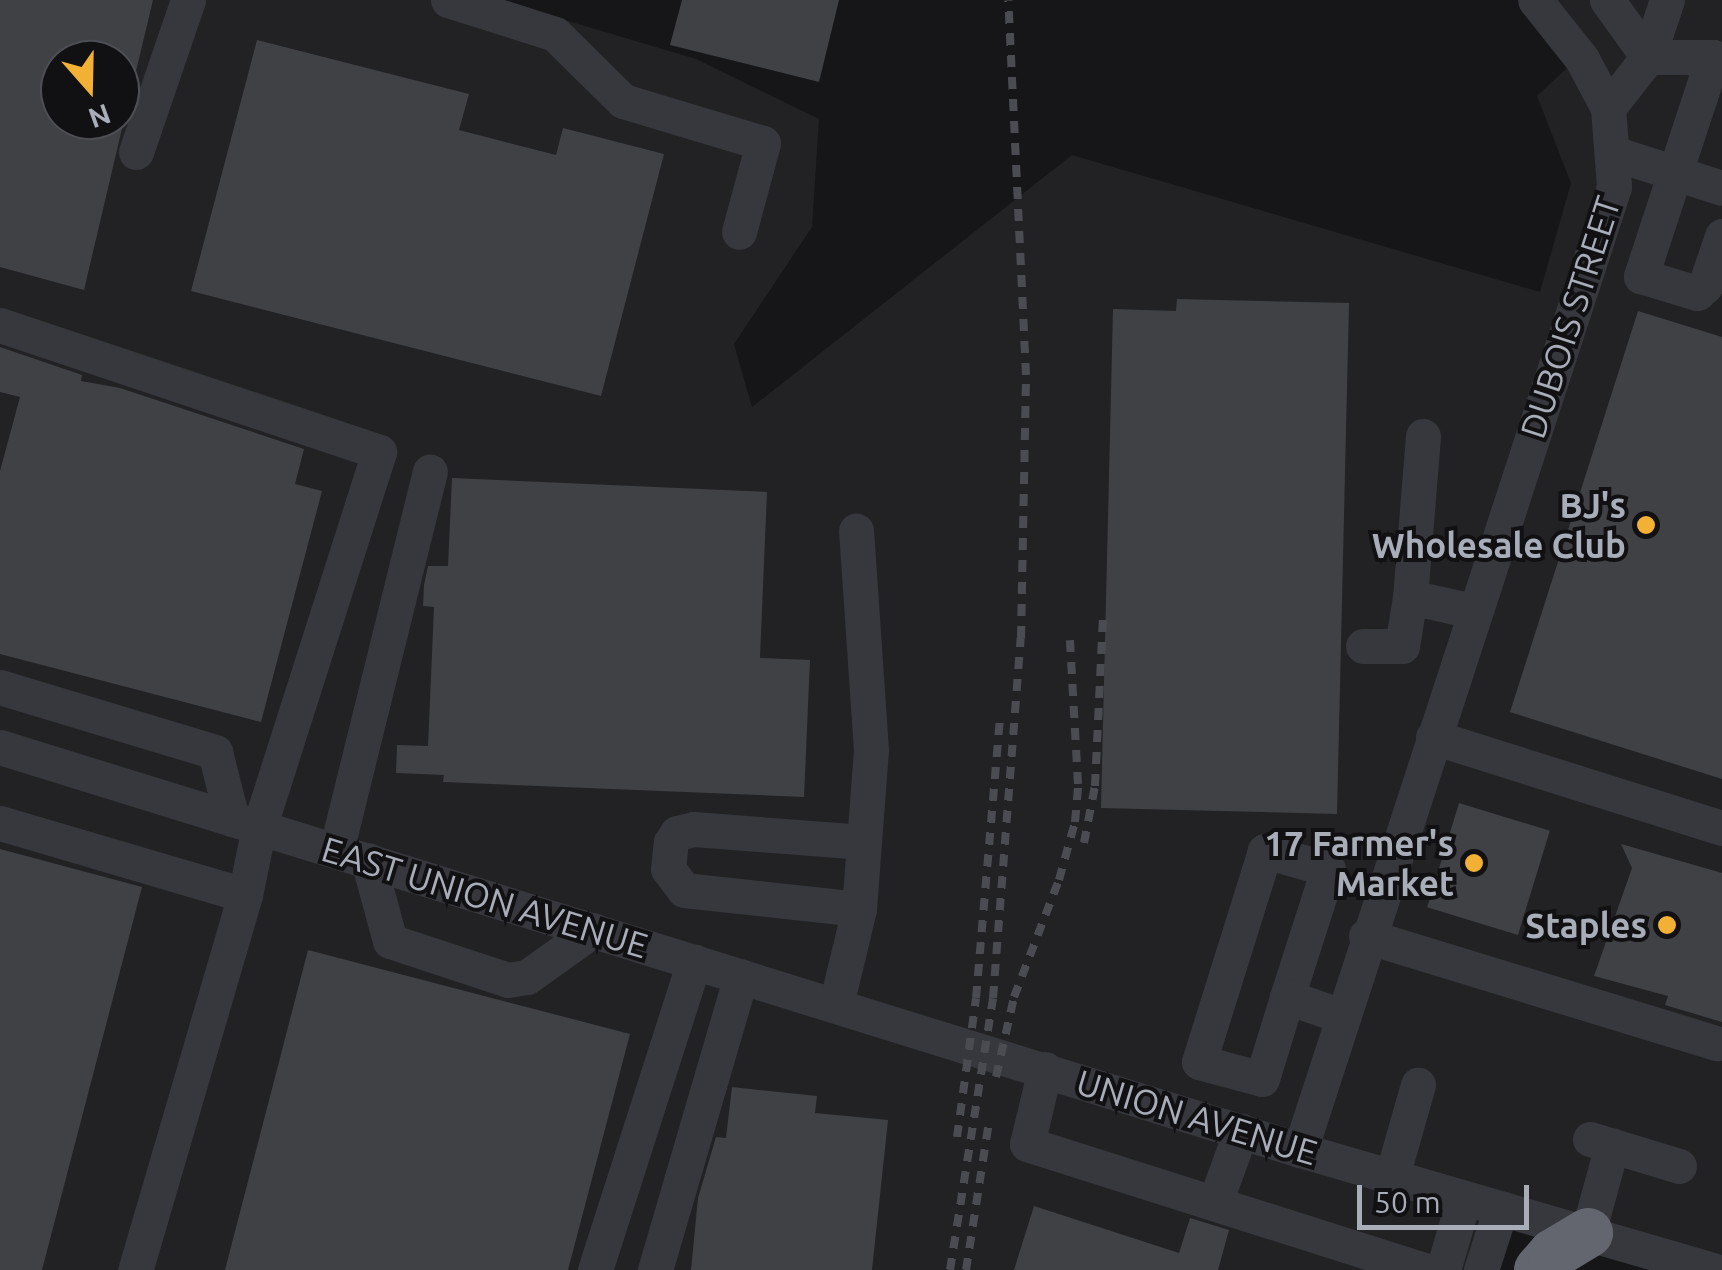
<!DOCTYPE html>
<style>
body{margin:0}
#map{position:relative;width:1722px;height:1270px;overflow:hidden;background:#161618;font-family:Ubuntu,sans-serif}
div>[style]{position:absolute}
.built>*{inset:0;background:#222225}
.building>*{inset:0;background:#404145;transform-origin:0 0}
.minor>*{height:35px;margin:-17.5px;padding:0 17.5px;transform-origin:17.5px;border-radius:17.5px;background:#37383d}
.highway>*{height:50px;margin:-25px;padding:0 25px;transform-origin:25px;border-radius:25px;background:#63666e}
.rail>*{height:8px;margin-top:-4px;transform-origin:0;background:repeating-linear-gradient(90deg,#4a4c52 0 12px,transparent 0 22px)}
.dots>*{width:28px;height:28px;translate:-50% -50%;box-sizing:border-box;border:5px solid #111113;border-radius:50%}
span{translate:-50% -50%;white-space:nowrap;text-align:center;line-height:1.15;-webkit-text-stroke:8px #111113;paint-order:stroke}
.street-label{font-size:35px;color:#a8adb8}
.poi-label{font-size:35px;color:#a8adb8;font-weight:700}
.right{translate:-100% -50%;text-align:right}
.north{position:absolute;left:40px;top:40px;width:100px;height:100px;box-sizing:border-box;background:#111113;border:2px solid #4d4f55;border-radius:50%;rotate:160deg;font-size:28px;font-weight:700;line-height:40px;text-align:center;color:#a8adb8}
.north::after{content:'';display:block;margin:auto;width:35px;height:45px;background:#f2b134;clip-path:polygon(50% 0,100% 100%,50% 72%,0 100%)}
.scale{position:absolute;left:1357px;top:1185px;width:172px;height:45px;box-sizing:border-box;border:5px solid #a8adb8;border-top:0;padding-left:12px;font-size:30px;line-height:35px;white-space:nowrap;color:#a8adb8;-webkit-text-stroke:8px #111113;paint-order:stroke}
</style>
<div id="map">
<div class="built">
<i style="clip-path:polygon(evenodd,0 0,498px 0,696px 59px,819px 119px,812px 227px,734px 344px,752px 407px,1072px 155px,1540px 292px,1571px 183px,1537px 96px,1585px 51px,1545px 0,1722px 0,1722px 1270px,1511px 1220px,1497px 1270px,0 1270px,0 0,60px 60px,120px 60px,120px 120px,60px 120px,60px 60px)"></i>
</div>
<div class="building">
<i style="clip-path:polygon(0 0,153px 0,127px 109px,120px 108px,120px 60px,60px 60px,60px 120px,124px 120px,84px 290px,0 267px)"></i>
<i style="clip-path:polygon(682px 0,839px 0,819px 82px,670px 45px)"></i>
<i style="clip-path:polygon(257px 40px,469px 94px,459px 130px,556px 155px,563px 128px,664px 154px,601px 396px,191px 291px)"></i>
<i style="clip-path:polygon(1177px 299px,1349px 303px,1337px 814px,1101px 808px,1113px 309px,1176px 311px)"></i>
<i style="clip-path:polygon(1638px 311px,1722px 337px,1722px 779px,1510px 712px)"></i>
<i style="clip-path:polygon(0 347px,82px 375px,81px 381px,120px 388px,304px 449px,295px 484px,322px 491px,261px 722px,0 654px,0 471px,20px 397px,0 392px)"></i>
<i style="clip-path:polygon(452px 478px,767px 492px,760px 658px,810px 660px,804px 797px,443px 782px,444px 775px,396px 773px,397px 745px,428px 746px,434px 607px,423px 606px,424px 585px,428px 566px,448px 566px)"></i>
<i style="left:1459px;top:803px;width:95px;height:109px;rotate:17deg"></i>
<i style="clip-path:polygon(1621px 844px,1722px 873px,1722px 1022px,1665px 1005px,1668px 996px,1594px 976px,1632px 868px)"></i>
<i style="clip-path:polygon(0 849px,142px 887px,42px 1270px,0 1270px)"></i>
<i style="clip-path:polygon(308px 950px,630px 1034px,568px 1270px,225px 1270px)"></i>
<i style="clip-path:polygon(732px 1087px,817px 1096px,815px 1113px,888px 1120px,872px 1270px,691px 1270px,698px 1198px,716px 1137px,726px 1138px)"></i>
<i style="clip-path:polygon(1034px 1206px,1179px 1253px,1190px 1218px,1229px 1230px,1218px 1270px,1014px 1270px)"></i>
</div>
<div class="minor">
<i style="left:448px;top:0;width:112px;rotate:17.6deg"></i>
<i style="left:555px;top:34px;width:95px;rotate:44.6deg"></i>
<i style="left:623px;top:101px;width:146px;rotate:16.7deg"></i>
<i style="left:763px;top:143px;width:92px;rotate:105.1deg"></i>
<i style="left:1607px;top:0;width:70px;rotate:54.3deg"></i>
<i style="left:1648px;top:57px;width:65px"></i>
<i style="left:1722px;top:60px;width:9px;rotate:-162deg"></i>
<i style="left:1713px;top:57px;width:231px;rotate:108.2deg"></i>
<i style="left:1641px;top:276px;width:59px;rotate:16.9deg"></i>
<i style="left:1697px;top:293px;width:11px;rotate:-41deg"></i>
<i style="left:1705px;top:286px;width:53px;rotate:-71.2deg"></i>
<i style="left:1608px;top:108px;width:65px;rotate:-51.9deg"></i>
<i style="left:1648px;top:57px;width:60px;rotate:-71.6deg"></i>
<i style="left:136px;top:152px;width:161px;rotate:-71.1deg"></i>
<i style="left:1613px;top:153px;width:114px;rotate:17.8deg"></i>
<i style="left:0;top:325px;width:400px;rotate:18.5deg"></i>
<i style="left:379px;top:452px;width:394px;rotate:107.7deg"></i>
<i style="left:259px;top:827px;width:69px;rotate:101.6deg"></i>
<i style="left:1423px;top:436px;width:162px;rotate:94.6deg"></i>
<i style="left:1410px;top:597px;width:65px;rotate:12.5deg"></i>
<i style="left:1363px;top:646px;width:39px"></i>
<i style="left:1402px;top:646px;width:50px;rotate:-80.7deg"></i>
<i style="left:0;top:687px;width:225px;rotate:16.8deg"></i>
<i style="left:215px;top:752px;width:69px;rotate:75.8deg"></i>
<i style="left:1433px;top:737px;width:303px;rotate:17.5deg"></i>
<i style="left:0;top:747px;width:1361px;rotate:17.22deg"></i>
<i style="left:1300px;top:1150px;width:431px;rotate:16.2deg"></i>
<i style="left:0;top:823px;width:255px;rotate:16.4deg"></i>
<i style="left:245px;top:895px;width:391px;rotate:106.3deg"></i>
<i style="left:336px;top:851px;width:391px;rotate:-76.1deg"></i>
<i style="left:368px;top:860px;width:84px;rotate:74.8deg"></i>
<i style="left:390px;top:941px;width:124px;rotate:18.3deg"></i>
<i style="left:508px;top:980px;width:19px;rotate:-9deg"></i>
<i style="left:527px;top:977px;width:81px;rotate:-35.5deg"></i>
<i style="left:859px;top:909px;width:176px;rotate:-173.8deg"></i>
<i style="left:684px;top:890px;width:26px;rotate:-127deg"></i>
<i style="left:668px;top:869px;width:27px;rotate:-84deg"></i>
<i style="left:671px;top:842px;width:11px;rotate:-56deg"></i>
<i style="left:677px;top:833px;width:17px;rotate:-13deg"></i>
<i style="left:694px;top:829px;width:170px;rotate:4.4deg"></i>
<i style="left:1366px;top:936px;width:367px;rotate:17deg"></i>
<i style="left:1287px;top:997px;width:134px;rotate:-72.2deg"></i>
<i style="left:1328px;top:869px;width:66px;rotate:-164.1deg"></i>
<i style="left:1265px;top:851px;width:221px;rotate:107.4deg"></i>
<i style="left:1199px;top:1062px;width:65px;rotate:15.1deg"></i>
<i style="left:1262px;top:1079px;width:86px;rotate:-73deg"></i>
<i style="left:1287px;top:997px;width:58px;rotate:19.1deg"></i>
<i style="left:836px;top:1005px;width:99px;rotate:-76.5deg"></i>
<i style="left:859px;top:909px;width:159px;rotate:-85.7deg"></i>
<i style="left:871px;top:750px;width:220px;rotate:-93.9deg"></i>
<i style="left:1045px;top:1069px;width:77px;rotate:103.5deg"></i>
<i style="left:1027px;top:1144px;width:417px;rotate:17.6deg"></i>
<i style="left:1590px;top:1139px;width:93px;rotate:16.9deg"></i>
<i style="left:1300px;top:1150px;width:1013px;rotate:-71.94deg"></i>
<i style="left:1614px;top:187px;width:79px;rotate:-94.3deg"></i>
<i style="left:1608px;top:108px;width:55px;rotate:-118deg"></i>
<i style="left:1582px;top:59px;width:75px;rotate:-128.5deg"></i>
<i style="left:1392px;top:1176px;width:95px;rotate:-74.1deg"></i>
<i style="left:1215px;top:1202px;width:76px;rotate:-69.9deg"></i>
<i style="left:1588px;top:1233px;width:91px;rotate:-74.7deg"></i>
<i style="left:595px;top:1270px;width:324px;rotate:-72.2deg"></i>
<i style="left:655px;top:1270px;width:306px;rotate:-73.7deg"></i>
<i style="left:1443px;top:1270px;width:75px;rotate:-73.7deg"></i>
<i style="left:1481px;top:1270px;width:65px;rotate:-72.1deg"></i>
</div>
<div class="highway">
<i style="left:1539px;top:1270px;width:21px;rotate:-49deg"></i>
<i style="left:1553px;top:1254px;width:41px;rotate:-31deg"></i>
</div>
<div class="rail">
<i style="left:1084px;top:843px;width:58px;rotate:-79.1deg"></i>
<i style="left:1095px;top:786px;width:167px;rotate:-87.3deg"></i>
<i style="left:996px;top:1077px;width:82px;rotate:-77.3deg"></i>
<i style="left:1014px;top:997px;width:125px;rotate:-69deg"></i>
<i style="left:1059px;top:880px;width:60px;rotate:-74.6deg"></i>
<i style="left:1075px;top:822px;width:38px;rotate:-85deg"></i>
<i style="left:1078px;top:784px;width:144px;rotate:-93.2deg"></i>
<i style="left:957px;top:1137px;width:140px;rotate:-82.2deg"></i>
<i style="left:976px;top:998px;width:280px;rotate:-85.1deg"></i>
<i style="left:950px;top:1270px;width:275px;rotate:-81deg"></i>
<i style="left:993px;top:998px;width:361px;rotate:-85.6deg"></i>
<i style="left:1021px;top:638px;width:263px;rotate:-88.9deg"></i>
<i style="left:1026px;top:375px;width:375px;rotate:-92.7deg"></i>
<i style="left:966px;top:1270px;width:150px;rotate:-81.2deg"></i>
</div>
<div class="dots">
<i style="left:1646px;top:525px;background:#f2b134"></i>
<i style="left:1474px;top:863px;background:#f2b134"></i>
<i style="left:1667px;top:925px;background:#f2b134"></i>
</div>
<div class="street-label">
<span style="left:1570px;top:317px;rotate:-72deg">DUBOIS STREET</span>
<span style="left:485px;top:897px;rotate:17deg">EAST UNION AVENUE</span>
<span style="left:1197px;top:1117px;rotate:17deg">UNION AVENUE</span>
</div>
<div class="poi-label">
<span class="right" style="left:1626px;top:525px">BJ's<br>Wholesale Club</span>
<span class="right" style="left:1454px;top:863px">17 Farmer's<br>Market</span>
<span class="right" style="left:1647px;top:925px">Staples</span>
</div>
<div class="north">N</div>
<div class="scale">50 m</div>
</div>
